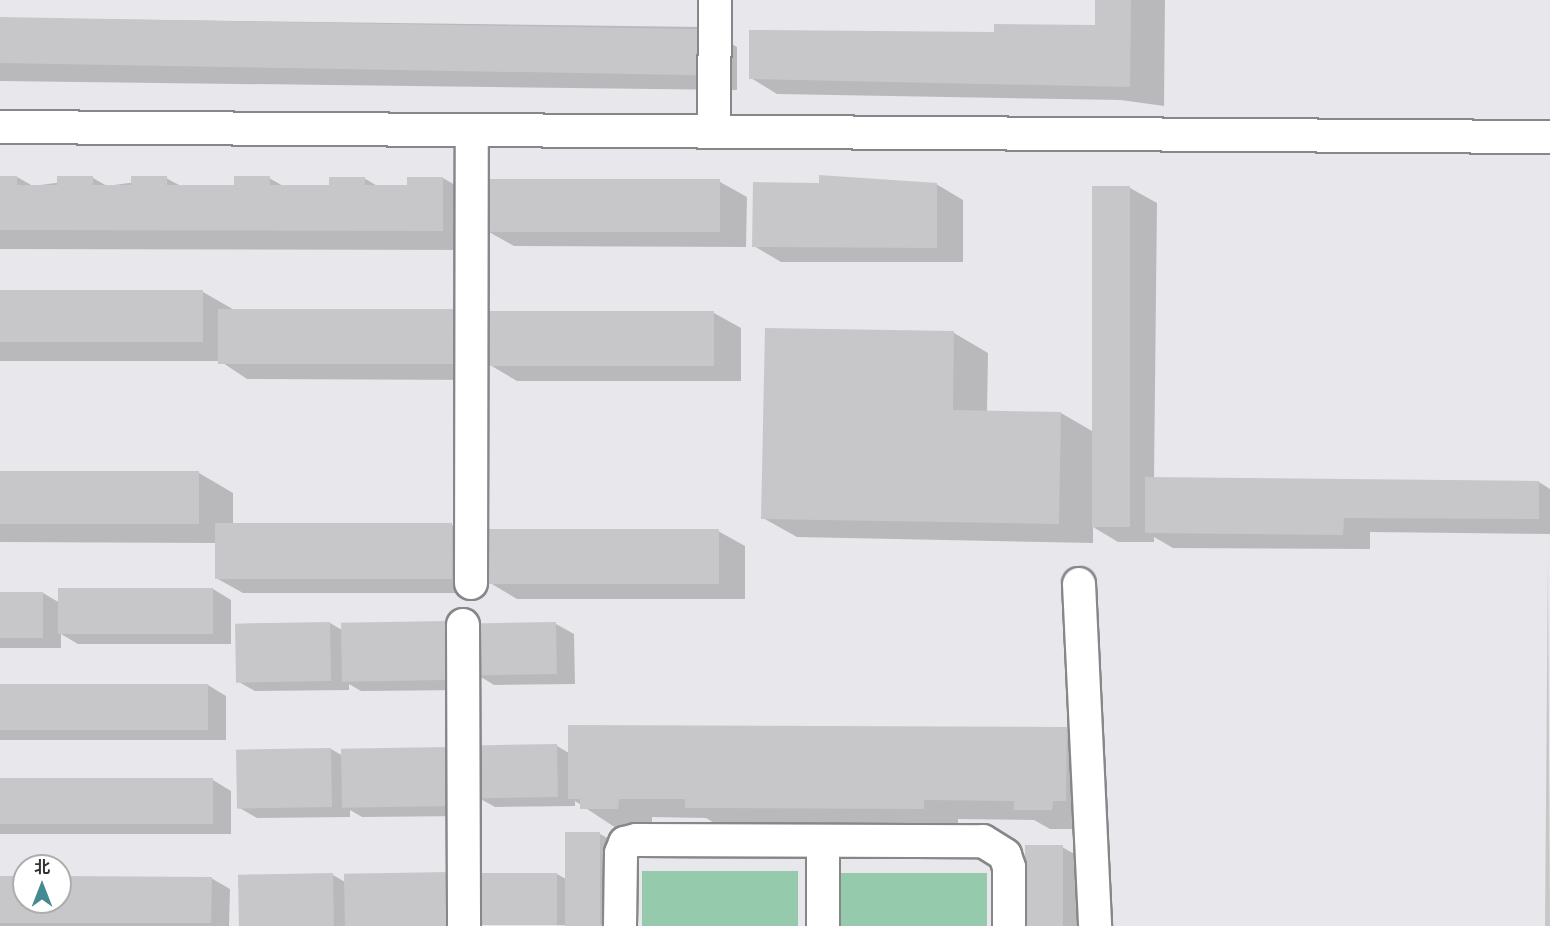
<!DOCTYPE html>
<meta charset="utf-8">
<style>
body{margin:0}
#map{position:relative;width:1550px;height:926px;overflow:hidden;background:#e8e8ec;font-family:Figtree,"Noto Sans SC",sans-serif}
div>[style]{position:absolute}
.green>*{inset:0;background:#95cbac;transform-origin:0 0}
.shadow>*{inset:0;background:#0003}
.building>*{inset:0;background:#c7c7ca;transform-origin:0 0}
.roads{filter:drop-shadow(2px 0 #87878a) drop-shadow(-2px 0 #87878a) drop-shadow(0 2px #87878a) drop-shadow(0 -2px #87878a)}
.minor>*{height:32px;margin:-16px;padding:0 16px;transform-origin:16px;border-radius:16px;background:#fff}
span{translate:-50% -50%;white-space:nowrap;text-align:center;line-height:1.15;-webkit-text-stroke:6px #fff;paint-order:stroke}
.north{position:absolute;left:12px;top:854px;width:60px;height:60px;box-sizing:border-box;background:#fff;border:2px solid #adadad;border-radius:50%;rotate:0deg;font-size:16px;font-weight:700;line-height:24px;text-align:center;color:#313132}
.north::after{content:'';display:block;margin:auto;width:21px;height:27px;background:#438a92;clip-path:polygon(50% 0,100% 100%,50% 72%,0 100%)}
</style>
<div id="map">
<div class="green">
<i style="left:642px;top:871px;width:156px;height:55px"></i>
<i style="left:841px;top:873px;width:146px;height:53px"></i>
</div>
<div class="shadow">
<i style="clip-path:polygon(1097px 0,1165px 0,1164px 106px,1121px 100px,777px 94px,751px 78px,995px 34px,1097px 26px)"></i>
<i style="clip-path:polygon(0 18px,703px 27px,737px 47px,737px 90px,0 81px)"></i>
<i style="clip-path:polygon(0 177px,17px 177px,33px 186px,93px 178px,107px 186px,166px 178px,181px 186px,235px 186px,269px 178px,285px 187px,331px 187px,364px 178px,379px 187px,408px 187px,443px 178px,477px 198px,477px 250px,0 249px)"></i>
<i style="clip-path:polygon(821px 177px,936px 184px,963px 200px,963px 262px,781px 262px,754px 246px,821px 184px)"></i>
<i style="clip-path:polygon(720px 182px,747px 197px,746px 247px,514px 246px,487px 231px)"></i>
<i style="clip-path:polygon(1094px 188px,1130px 188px,1157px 203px,1154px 479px,1539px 482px,1550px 489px,1550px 926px,1550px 534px,1370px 532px,1370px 549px,1173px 548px,1154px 537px,1154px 542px,1118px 542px,1093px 527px,1093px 543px,797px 537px,763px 518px,954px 333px,988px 353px,987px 412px,1061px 413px,1092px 431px)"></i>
<i style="clip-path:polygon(0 291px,203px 292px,236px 311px,456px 311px,482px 380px,247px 379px,220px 361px,0 361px)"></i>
<i style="clip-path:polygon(714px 313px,741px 328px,741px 381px,517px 381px,490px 365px)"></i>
<i style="clip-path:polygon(0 473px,199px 473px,233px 493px,233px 524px,452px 525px,479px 540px,479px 593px,243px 593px,216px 578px,216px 543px,0 542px)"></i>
<i style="clip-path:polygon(718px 531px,745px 546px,745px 599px,517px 599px,490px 583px)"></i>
<i style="clip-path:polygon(213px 589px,231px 600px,231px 644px,78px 644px,61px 634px,61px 648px,0 648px,0 593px,43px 593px,60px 603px)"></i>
<i style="clip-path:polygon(330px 623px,342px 630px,447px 623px,465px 633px,466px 690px,361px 691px,349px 684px,349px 690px,255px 691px,237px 681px,237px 624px)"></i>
<i style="clip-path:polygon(556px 624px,574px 634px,575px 684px,494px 685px,476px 674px)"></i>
<i style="clip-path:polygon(0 685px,208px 685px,226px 696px,226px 740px,0 740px)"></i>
<i style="clip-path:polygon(1066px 728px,1101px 748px,1086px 829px,1050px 829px,1034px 820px,958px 819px,958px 828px,721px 827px,706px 818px,652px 817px,652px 828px,616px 828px,575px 801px,575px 806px,495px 807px,477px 797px,557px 746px,569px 753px)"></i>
<i style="clip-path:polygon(331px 749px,343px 756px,343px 750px,467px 816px,362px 817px,350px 810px,350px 817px,257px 818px,238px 807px)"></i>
<i style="clip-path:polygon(0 779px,213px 780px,231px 791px,231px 834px,0 834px)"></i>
<i style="clip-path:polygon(600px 834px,627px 849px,626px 926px,477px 924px,557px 874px,566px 879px)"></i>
<i style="clip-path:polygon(1062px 847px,1089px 862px,1089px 926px,1026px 926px)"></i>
<i style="clip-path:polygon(333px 875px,345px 882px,469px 926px,240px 926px,240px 876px)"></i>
<i style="clip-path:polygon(0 878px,24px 878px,24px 902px,60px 902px,60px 878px,211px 878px,230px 889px,229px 926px,0 926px)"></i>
</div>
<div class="building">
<i style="clip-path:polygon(1095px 0,1131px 0,1130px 87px,749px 79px,749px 30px,994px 32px,994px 24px,1095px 25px)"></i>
<i style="left:0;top:17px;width:703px;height:46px;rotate:1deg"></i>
<i style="clip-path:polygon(819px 175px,937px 183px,937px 248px,752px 247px,753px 182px,819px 183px)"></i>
<i style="clip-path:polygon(0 176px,17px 176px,17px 185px,57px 185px,57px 176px,93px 176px,93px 185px,131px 185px,131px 176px,167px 176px,167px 185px,234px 185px,234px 176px,270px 176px,270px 185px,329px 185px,329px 177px,365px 177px,365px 185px,407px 185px,407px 177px,443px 177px,443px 231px,0 230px)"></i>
<i style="left:486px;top:179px;width:234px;height:53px"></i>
<i style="left:1092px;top:186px;width:38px;height:341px"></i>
<i style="left:0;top:290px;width:203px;height:52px"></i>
<i style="left:218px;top:309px;width:238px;height:55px"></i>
<i style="left:489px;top:311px;width:225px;height:55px"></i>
<i style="clip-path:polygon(765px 328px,954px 331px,953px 410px,1061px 412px,1059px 524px,761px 519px)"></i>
<i style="left:0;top:471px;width:199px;height:53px"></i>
<i style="clip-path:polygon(1145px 477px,1539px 481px,1539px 519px,1344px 518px,1343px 535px,1145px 533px)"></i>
<i style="left:215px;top:523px;width:237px;height:56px"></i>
<i style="left:489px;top:529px;width:230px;height:55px"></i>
<i style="clip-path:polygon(1548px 556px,1550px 926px,1545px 926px)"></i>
<i style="left:58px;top:588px;width:155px;height:46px"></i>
<i style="left:0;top:592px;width:43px;height:46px"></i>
<i style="left:447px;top:621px;width:59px;height:106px;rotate:89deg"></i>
<i style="left:330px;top:622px;width:59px;height:95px;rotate:89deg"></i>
<i style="left:556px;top:622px;width:52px;height:82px;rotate:89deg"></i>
<i style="left:0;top:684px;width:208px;height:46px"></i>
<i style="clip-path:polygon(568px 725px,1067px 727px,1066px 801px,1053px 801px,1052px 810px,1014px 810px,1014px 801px,924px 800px,924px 809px,685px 808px,685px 799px,619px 799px,618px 809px,580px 809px,580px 799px,568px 799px)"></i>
<i style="left:557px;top:744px;width:53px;height:82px;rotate:89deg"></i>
<i style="left:448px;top:747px;width:59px;height:107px;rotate:89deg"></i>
<i style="left:331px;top:748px;width:59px;height:95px;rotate:89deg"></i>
<i style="left:0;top:778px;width:213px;height:46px"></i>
<i style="left:565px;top:832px;width:35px;height:94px"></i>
<i style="left:1025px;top:845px;width:38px;height:81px"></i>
<i style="left:450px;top:872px;width:54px;height:106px;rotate:89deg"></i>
<i style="left:333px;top:873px;width:53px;height:95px;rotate:89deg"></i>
<i style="left:475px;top:873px;width:82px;height:52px"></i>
<i style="clip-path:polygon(0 876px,24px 876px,24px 902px,60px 902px,60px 876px,212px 877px,211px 923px,0 923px)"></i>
</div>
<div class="roads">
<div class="minor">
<i style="left:0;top:127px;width:1550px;rotate:0.37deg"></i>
<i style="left:714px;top:131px;width:131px;rotate:-89.6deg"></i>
<i style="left:471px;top:583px;width:453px;rotate:-89.9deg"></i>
<i style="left:1079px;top:584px;width:342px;rotate:87.3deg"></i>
<i style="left:463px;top:625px;width:301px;rotate:89.8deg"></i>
<i style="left:620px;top:926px;width:73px;rotate:-89.2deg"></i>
<i style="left:621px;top:853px;width:11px;rotate:-68deg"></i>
<i style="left:625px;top:843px;width:11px;rotate:-15deg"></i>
<i style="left:636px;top:840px;width:347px;rotate:0.2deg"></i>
<i style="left:983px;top:841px;width:26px;rotate:32deg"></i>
<i style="left:1005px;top:855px;width:13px;rotate:72deg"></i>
<i style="left:1009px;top:867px;width:59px;rotate:90deg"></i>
<i style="left:823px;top:926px;width:85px;rotate:-90deg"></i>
</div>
</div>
<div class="north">北</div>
</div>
